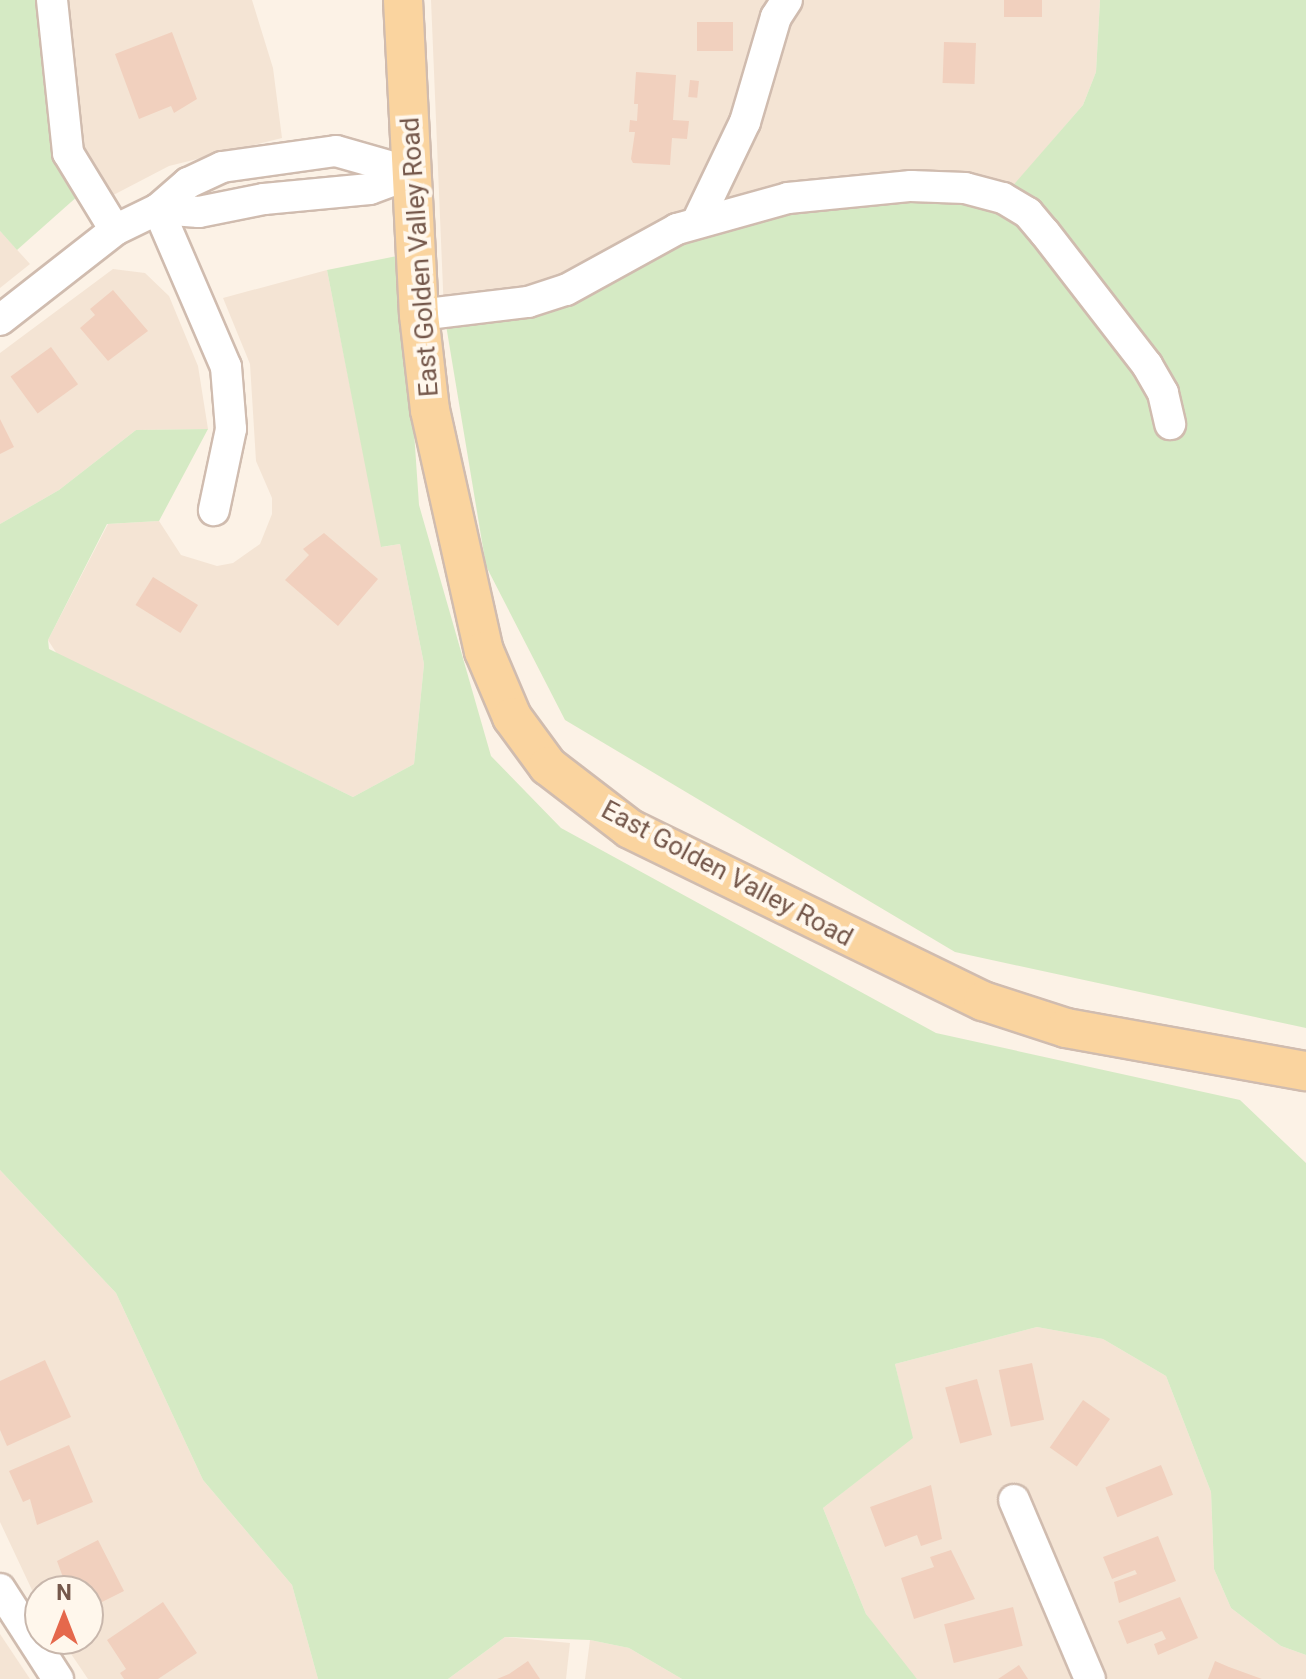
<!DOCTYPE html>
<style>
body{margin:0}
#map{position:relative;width:1306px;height:1679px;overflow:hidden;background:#fcf2e6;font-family:Roboto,sans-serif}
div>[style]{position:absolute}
.residential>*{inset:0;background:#f4e4d4}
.green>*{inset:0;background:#d5eac4}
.building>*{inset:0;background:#f1d0be;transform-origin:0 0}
.roads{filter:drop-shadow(2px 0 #d0bcaf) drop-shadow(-2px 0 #d0bcaf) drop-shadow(0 2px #d0bcaf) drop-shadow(0 -2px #d0bcaf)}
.minor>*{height:30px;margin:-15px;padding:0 15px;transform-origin:15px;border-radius:15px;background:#fff}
.major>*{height:38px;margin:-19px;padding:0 19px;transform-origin:19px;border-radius:19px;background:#fad49f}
span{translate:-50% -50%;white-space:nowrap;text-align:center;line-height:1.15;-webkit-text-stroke:8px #fff7ec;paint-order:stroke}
.street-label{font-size:26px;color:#75584b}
.north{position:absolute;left:24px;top:1575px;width:80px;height:80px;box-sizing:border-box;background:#fff7ec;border:2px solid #c8b7ac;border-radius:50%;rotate:0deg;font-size:22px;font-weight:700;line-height:32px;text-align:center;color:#75584b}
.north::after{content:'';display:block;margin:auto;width:28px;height:36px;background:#e5684c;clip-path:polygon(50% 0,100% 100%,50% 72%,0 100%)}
</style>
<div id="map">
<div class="residential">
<i style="clip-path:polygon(52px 0,252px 0,273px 68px,282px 138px,169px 166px,98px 203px,81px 177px)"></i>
<i style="clip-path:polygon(431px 0,1100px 0,1096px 72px,1083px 105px,1003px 198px,615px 262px,444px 313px)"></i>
<i style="clip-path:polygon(0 231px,30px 264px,0 288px)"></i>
<i style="clip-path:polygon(113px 269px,145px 273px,169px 296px,198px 366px,208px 429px,136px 430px,59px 490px,0 524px,0 353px)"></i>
<i style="clip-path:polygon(327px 270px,382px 547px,400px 544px,424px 664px,414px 764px,353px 797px,57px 654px,48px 640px,108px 524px,159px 521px,181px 555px,217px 566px,233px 563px,260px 544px,272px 514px,272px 498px,256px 461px,250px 364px,223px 298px)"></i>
<i style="clip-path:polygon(0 1170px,116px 1293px,203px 1480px,292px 1585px,318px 1679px,88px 1679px,61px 1639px,88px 1639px,88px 1591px,40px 1591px,40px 1607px,0 1522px)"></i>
<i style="clip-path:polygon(1037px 1327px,1103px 1339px,1166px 1376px,1211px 1492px,1214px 1569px,1231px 1608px,1281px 1646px,1306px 1655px,1306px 1679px,917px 1679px,889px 1650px,866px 1614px,823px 1508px,912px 1438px,895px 1364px)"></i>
<i style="clip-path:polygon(0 1634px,30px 1679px,0 1679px)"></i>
<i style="clip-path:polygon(505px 1637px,570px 1643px,566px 1679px,448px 1679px)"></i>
<i style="clip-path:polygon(590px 1640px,629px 1648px,682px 1679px,585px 1679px)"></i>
</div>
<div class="green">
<i style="clip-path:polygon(0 0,52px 0,88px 187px,17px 250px,0 231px)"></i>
<i style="clip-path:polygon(1100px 0,1306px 0,1306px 1028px,955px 952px,565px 720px,486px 566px,444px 313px,491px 308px,788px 198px,1003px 197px,1083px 105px,1096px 72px)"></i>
<i style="clip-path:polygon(402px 255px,419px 505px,491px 756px,561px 828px,936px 1033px,1240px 1100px,1306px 1163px,1306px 1655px,1281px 1646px,1231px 1608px,1214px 1569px,1211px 1492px,1166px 1376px,1103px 1339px,1037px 1327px,895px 1364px,913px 1438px,823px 1508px,866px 1614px,917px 1679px,682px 1679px,629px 1648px,590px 1640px,505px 1637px,448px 1679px,318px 1679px,292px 1585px,203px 1480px,116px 1293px,0 1170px,0 524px,59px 490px,136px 430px,208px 429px,159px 521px,107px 524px,48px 640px,49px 649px,353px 797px,414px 764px,424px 664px,400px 544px,381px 547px,327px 270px)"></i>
</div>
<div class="building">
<i style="left:1004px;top:0;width:38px;height:17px"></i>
<i style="left:733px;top:22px;width:29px;height:36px;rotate:90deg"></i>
<i style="clip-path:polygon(172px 32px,197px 99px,174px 113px,171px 106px,139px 119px,115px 54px)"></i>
<i style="left:944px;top:42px;width:32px;height:41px;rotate:2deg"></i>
<i style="clip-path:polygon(636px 72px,676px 75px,673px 120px,689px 121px,687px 139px,672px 138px,670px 165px,633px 163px,631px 159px,635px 132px,629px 132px,630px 120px,637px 121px,638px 104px,634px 104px)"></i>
<i style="left:690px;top:80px;width:9px;height:17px;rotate:6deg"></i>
<i style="clip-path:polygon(113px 290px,148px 331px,108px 361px,80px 328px,95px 315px,90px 309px)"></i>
<i style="left:51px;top:347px;width:46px;height:50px;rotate:54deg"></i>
<i style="clip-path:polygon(0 419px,14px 447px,0 454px)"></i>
<i style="clip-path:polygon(324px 533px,378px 579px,338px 626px,285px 580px,309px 555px,303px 549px)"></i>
<i style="left:153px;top:577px;width:53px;height:33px;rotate:32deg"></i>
<i style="clip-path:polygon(45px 1360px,71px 1417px,7px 1446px,0 1430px,0 1381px)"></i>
<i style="left:1032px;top:1363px;width:58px;height:34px;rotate:78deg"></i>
<i style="left:977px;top:1379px;width:58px;height:33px;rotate:75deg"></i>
<i style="left:1083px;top:1400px;width:33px;height:58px;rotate:35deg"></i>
<i style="clip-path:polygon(69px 1445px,93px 1502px,37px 1525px,30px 1499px,23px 1502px,9px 1471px)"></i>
<i style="left:1161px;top:1465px;width:32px;height:60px;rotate:68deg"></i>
<i style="clip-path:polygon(931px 1485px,942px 1539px,921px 1546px,917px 1535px,885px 1547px,870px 1507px)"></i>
<i style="clip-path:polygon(1158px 1536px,1176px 1581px,1119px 1603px,1114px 1582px,1137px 1574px,1135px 1570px,1112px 1579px,1103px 1557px)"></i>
<i style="clip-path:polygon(98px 1540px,124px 1591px,88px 1609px,88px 1591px,68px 1591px,57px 1561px)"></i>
<i style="clip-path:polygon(951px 1550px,975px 1599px,914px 1619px,901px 1578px,934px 1567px,930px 1557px)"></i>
<i style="clip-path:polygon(1180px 1597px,1198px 1638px,1158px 1655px,1154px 1644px,1166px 1639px,1162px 1631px,1127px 1644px,1118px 1621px)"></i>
<i style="clip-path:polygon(163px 1602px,197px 1653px,158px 1679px,124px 1679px,120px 1673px,126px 1669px,107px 1640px)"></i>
<i style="left:1013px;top:1607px;width:40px;height:71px;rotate:76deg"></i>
<i style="clip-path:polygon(528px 1661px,540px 1679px,497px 1679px,509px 1674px)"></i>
<i style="clip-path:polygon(1215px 1661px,1229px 1667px,1262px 1679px,1208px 1679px)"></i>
<i style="clip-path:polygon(1019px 1665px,1028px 1679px,998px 1679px)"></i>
</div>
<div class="roads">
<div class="minor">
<i style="left:52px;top:0;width:154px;rotate:84deg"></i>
<i style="left:68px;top:153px;width:90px;rotate:58.6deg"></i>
<i style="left:158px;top:209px;width:172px;rotate:66.7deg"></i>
<i style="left:226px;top:367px;width:62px;rotate:85.4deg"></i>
<i style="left:231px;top:429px;width:83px;rotate:101.9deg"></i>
<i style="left:158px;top:209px;width:41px;rotate:4.2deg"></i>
<i style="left:199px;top:212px;width:66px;rotate:-11.3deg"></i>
<i style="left:264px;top:199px;width:106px;rotate:-5.4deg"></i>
<i style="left:370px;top:189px;width:46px;rotate:-20.4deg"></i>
<i style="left:697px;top:222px;width:111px;rotate:-64.4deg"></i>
<i style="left:745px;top:122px;width:109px;rotate:-73.6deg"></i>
<i style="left:776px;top:17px;width:20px;rotate:-57deg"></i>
<i style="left:419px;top:315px;width:110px;rotate:-6.8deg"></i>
<i style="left:528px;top:302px;width:40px;rotate:-18deg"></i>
<i style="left:566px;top:290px;width:127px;rotate:-28.8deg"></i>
<i style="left:677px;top:229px;width:115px;rotate:-15.6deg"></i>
<i style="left:788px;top:198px;width:124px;rotate:-5.6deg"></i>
<i style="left:911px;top:186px;width:54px;rotate:2.1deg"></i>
<i style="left:965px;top:188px;width:39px;rotate:15deg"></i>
<i style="left:1003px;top:198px;width:29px;rotate:31deg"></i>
<i style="left:1028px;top:213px;width:26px;rotate:50deg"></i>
<i style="left:1045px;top:233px;width:167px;rotate:52.3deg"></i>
<i style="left:1147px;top:365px;width:32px;rotate:60deg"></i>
<i style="left:1163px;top:393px;width:32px;rotate:77deg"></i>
<i style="left:0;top:320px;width:146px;rotate:-38deg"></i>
<i style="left:115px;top:230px;width:48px;rotate:-26deg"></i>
<i style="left:158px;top:209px;width:40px;rotate:-41deg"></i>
<i style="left:188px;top:183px;width:38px;rotate:-25deg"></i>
<i style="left:222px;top:167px;width:115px;rotate:-8deg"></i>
<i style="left:336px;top:151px;width:80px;rotate:15.9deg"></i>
<i style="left:1014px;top:1500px;width:194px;rotate:67deg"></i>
<i style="left:0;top:1589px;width:107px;rotate:57.2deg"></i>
</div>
<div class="major">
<i style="left:403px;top:0;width:315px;rotate:87.1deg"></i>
<i style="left:419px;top:315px;width:96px;rotate:83.4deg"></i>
<i style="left:430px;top:410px;width:247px;rotate:77.4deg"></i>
<i style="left:484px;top:651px;width:72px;rotate:67deg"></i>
<i style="left:512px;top:717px;width:61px;rotate:53.7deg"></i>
<i style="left:548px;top:766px;width:103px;rotate:37.5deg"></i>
<i style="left:630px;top:829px;width:393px;rotate:26deg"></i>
<i style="left:983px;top:1001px;width:87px;rotate:18deg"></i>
<i style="left:1066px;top:1028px;width:244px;rotate:10.2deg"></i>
</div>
</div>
<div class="street-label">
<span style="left:420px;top:257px;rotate:-94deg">East Golden Valley Road</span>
<span style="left:727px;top:874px;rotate:28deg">East Golden Valley Road</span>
</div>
<div class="north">N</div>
</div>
